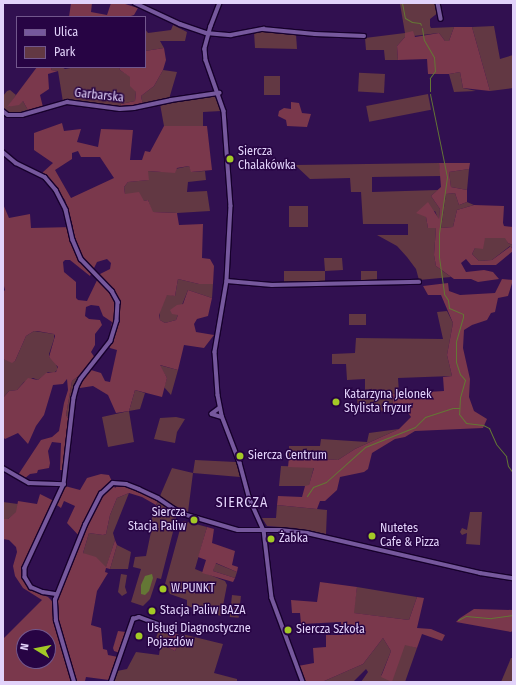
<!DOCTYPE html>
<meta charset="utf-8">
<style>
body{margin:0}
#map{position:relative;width:516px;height:685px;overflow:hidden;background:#311050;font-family:"Fira Sans Condensed",sans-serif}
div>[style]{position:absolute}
.green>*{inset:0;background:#623843;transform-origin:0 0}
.forest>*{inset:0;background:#7a384c}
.water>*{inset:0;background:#647735}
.stream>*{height:1px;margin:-0.5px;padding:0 0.5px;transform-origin:0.5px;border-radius:0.5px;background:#647735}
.roads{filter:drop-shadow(1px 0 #17002c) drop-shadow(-1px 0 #17002c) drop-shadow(0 1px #17002c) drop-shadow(0 -1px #17002c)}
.minor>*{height:3.5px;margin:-1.75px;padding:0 1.75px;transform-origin:1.75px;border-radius:1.75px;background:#76589d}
.dots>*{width:11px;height:11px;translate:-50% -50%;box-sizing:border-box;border:2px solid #270444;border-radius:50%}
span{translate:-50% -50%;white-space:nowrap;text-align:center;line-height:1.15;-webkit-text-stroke:3px #270444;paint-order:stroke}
.street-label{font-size:12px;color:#e2d3fa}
.poi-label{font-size:12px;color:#e2d3fa}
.left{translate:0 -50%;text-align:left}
.right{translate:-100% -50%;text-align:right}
.quarter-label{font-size:14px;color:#e2d3fa;letter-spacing:1px}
.frame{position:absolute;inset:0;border:4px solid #e2d3fa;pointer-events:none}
.legend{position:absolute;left:16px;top:16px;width:130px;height:52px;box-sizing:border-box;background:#270444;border:1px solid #72578d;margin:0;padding:5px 7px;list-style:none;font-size:12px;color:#e2d3fa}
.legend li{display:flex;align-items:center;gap:8px;height:20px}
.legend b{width:20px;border:1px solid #72578d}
.north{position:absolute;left:16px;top:629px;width:40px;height:40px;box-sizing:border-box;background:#270444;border:1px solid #72578d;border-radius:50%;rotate:280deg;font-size:11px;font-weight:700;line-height:16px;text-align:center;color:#e2d3fa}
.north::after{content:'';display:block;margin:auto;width:14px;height:18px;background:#a3c926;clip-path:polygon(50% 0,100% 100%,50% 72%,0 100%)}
</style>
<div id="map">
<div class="green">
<i style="clip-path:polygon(436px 3px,439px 12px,430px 19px,430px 26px,431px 28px,454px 27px,449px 41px,445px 41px,439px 33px,405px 37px,397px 46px,398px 60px,385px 60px,384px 50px,366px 50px,365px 38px,405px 33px,400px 4px)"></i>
<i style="clip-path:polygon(173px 25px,187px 32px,185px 41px,160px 41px,164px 48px,145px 51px,145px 29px,148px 33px,171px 30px)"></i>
<i style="clip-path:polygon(494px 26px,500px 59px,513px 55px,513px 88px,490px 91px,472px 27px)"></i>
<i style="clip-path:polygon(262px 31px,296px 34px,297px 49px,255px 48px,254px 32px)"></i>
<i style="clip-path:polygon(52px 67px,62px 67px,65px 69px,76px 67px,119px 67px,120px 70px,131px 77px,136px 92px,135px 101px,121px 104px,120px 108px,63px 102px,58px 71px,51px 70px)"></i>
<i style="clip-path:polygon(163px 70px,177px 72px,169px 99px,143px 105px,141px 96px,154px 86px)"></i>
<i style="clip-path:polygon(460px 72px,463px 88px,476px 91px,454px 92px,449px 74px)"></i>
<i style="left:385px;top:74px;width:19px;height:26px;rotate:93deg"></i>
<i style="left:264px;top:76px;width:16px;height:19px"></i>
<i style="clip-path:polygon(10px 90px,16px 95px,8px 107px,23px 101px,29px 112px,12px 115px,3px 110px,3px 96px,7px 91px)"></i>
<i style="left:428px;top:94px;width:16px;height:63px;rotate:79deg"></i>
<i style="clip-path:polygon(216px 95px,221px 111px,203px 112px,203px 126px,164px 126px,160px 104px)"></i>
<i style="clip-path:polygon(439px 163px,441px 176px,372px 177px,372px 192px,438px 190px,431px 196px,440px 209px,439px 221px,435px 211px,426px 217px,428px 228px,436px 228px,434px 255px,436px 266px,451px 277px,419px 280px,416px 269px,407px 257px,397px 246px,377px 235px,408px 235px,408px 224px,363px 224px,361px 192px,351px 192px,350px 178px,310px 179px,295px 165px)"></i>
<i style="clip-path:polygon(189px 166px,192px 172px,205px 171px,206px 180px,188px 182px,187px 192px,207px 191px,210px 211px,177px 213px,152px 212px,148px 200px,144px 201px,125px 194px,124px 187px,128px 182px,148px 180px,148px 171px,161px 172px)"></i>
<i style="clip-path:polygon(469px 169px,467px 190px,451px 187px,449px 172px)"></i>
<i style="clip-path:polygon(455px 193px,459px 205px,467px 202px,474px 205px,457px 210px,453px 227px,441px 228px,446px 194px)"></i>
<i style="left:289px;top:206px;width:19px;height:21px"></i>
<i style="clip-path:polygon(485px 238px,506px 238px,508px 243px,513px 245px,513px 248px,510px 246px,492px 260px,479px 261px,472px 254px,475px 248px)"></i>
<i style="clip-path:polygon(324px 258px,342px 258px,343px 270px,325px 271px,325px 283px,284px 284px,284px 271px,325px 271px)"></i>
<i style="left:361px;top:271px;width:16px;height:12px"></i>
<i style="clip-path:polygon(178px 279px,199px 284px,213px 284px,212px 298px,188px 290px,176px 320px,165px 323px,160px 320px,159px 309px,167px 294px,175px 296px)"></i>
<i style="clip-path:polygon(447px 311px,453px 323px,447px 355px,452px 376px,398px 378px,399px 393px,392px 394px,394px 411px,358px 412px,357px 396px,348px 392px,365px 392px,365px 379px,347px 380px,346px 364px,332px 364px,332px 354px,355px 353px,356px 338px,443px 339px,437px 312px)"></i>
<i style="left:349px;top:314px;width:17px;height:11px"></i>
<i style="clip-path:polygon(34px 331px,54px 334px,54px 339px,49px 354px,49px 357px,55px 362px,58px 369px,54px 373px,48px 372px,38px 380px,33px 378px,24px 382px,17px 390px,9px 391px,3px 398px,3px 359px,12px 362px,15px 361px,26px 336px)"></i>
<i style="clip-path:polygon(159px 365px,178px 370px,171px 395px,164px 387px,167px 378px)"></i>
<i style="clip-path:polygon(77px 377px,79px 380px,75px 386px,72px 403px,70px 422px,66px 415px,72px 381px)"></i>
<i style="clip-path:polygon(135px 390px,145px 393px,140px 409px,129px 411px,134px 442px,108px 447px,102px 417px,129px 411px)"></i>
<i style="clip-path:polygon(176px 417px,185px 419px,177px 432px,175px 443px,154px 439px,160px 418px)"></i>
<i style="clip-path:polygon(399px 429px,355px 449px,338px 460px,289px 457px,289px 446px,320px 446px,321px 439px,367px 442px,369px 433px)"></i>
<i style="clip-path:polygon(195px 460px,236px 462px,240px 477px,193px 473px,188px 512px,171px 504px,160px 496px,172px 468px,193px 473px)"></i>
<i style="clip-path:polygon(281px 466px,314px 467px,309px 486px,279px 486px)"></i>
<i style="clip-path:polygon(129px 493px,113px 533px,115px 540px,106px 568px,83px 553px,89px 533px,103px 535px,106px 534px,110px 515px,117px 498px)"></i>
<i style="clip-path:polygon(158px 501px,176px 515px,176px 520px,161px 579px,157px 578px,150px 599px,143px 606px,131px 602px,141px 569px,133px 567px,135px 557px,146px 556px,152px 527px,149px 526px)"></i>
<i style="clip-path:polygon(3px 502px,18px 504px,17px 512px,8px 519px,3px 519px)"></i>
<i style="clip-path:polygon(277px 505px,327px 510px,326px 534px,295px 528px,267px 526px,262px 518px,276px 518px)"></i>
<i style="clip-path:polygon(470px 512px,482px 512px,480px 545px,466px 544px,467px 533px,462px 535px,460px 532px,462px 528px,467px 530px)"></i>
<i style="clip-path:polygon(184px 521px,207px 527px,195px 569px,225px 581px,227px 585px,221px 616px,187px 606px,187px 600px,170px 594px,165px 584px,182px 522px)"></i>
<i style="clip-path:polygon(117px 545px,131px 552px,128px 569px,110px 569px)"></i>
<i style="clip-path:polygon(215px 563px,237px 572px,235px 578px,213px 571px)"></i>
<i style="clip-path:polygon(121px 574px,127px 575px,125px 587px,127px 593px,122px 596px,118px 592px)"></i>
<i style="clip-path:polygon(357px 587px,417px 597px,409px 620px,353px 613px)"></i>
<i style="left:232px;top:595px;width:9px;height:22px;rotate:6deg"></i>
<i style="clip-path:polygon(160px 627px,170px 630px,165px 646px,175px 651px,182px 634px,223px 644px,214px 673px,237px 679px,237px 682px,114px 682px,117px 671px,127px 669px,136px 652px,159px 655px,160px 648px,153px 646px)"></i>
<i style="clip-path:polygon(383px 638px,391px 651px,381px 676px,405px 644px,417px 648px,405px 682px,361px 682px,368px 672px,366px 669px,353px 682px,322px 682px,363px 664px)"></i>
<i style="clip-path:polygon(511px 658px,513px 658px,513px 682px,501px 682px)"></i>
</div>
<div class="forest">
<i style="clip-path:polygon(71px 3px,92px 3px,91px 12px,107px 15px,111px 3px,122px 3px,138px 8px,134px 15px,128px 17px,69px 17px)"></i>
<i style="clip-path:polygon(454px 27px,472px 27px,490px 91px,463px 88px,460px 72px,449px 74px,428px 74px,427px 59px,398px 60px,397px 46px,405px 37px,405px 33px,413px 31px,415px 37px,439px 33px,445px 41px,449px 41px)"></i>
<i style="clip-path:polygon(164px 48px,166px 60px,163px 70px,154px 86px,141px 96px,143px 105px,120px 108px,121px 104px,135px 101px,136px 92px,130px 86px,130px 77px,120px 70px,119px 67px,145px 67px,145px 51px)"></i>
<i style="clip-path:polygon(37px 67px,52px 67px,51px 70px,58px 71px,48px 74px,49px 89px,40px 95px,43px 107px,29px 112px,23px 101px,19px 105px,7px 107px)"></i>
<i style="clip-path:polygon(291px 102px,299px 103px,302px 113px,311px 114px,307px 127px,287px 126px,286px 120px,278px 116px,279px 111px,284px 108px,291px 109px)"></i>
<i style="clip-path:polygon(evenodd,62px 123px,64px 131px,81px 129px,77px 142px,98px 147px,101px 129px,133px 130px,130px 160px,142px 160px,145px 151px,150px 152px,164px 126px,207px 126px,212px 170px,191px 172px,189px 166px,177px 168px,175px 173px,148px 171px,149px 180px,128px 182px,124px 187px,125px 194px,139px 192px,144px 201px,148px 200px,153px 212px,177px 213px,179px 225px,203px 224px,202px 258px,210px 259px,214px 266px,213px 284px,199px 284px,178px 279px,175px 296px,167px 295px,159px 315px,160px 320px,165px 323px,176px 320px,178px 315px,172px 314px,170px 310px,177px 305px,183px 304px,188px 290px,212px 298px,208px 316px,197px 319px,194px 324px,196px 332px,214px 335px,204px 348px,184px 345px,178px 370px,160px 365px,167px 378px,162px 397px,135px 390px,129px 411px,116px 413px,108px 395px,93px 386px,80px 388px,75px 386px,79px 380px,77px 377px,72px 381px,66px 415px,70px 422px,67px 428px,64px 470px,60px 470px,61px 443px,52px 442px,48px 451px,50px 463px,49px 468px,38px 470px,37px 473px,30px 474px,24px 479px,18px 475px,41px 440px,52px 437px,59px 431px,64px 403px,68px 390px,67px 379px,63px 384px,53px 385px,44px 415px,36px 426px,28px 444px,18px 433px,5px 439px,3px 437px,3px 398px,9px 391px,17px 390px,28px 378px,38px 380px,46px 373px,56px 372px,58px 367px,49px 357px,55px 336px,54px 334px,37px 331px,34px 331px,26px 336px,15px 361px,12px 363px,3px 359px,3px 292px,5px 290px,3px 282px,3px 204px,9px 218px,30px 214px,31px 228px,73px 227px,65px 200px,42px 173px,53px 163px,34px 150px,34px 133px,62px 123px,78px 151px,81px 157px,100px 157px,114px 178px,71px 198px,55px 170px,72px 159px,72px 153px,78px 151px,62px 123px,107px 259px,111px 263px,110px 269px,100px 274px,87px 301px,78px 300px,76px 298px,76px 282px,64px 272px,63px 262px,65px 260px,70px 260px,90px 276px,97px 262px,107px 259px,62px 123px,91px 305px,99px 306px,103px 316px,112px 322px,108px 344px,110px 348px,117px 350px,110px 382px,105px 381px,101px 373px,91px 370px,88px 367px,95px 358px,91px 352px,95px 345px,95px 334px,102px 325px,100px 320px,89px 319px,85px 316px,86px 307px,91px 305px)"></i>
<i style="clip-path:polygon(439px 163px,470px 163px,469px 169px,449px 172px,451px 187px,467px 190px,467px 202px,459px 205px,455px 193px,446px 194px,441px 228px,453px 227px,457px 210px,474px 205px,504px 206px,503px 223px,504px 226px,513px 227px,513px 245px,508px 243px,505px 238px,485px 238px,483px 249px,475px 248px,472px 254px,479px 261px,492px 260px,511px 246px,513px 251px,496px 265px,471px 265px,466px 259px,461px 263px,466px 272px,484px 270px,493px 272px,499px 279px,478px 282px,471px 279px,454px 279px,436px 266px,434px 255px,436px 228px,428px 228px,426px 217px,416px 213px,428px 202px,439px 219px,440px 209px,431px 196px,441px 187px)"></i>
<i style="clip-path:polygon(502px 279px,513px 280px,508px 296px,498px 298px,495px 312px,491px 313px,487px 320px,472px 325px,464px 330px,463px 348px,470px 379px,469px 397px,474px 411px,487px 419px,483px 428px,415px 431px,405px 437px,395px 439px,372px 453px,368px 469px,364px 472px,340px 477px,337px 490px,325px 501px,320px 501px,317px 509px,277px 505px,278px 496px,302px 497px,305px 486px,309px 485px,314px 468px,288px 467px,289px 457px,338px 460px,355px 449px,399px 429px,411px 417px,407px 411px,394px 411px,392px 394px,444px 391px,443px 377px,452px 376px,447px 355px,453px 323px,441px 295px,428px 295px,423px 286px,448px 283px,449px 291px,460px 295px,495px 293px)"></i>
<i style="clip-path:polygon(evenodd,101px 474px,109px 475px,115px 488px,117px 486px,134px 488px,149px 494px,158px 501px,156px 505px,142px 497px,129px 493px,117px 498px,110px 515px,106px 534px,103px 535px,89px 533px,83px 553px,96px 557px,106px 567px,115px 540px,117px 545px,110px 569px,106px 568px,105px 572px,108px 573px,97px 591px,91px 625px,101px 628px,103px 649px,107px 650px,108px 655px,118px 657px,109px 680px,86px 677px,85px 681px,3px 682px,3px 639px,42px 600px,23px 588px,15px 576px,13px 566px,17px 552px,16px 547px,9px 540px,3px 539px,3px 519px,8px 519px,16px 512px,18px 501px,37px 504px,40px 494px,58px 503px,65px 486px,80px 490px,87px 478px,101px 474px,64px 501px,75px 506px,67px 523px,81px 538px,62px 587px,52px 601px,48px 597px,31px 590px,24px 581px,22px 571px,25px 560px,54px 503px,61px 508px,64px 501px,101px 474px,24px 637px,48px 637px,48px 661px,24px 661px,24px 637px)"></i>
<i style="clip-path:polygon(207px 527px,214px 529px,212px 543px,235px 551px,232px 565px,238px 567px,237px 572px,216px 563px,213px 571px,235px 578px,233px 582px,202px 573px,206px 560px,198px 557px)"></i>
<i style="clip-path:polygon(320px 582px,357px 587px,354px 613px,409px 620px,417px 597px,424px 598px,417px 628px,431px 629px,445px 635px,442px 641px,422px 634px,417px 648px,405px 645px,392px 682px,381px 677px,391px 651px,383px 638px,363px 664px,322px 682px,304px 682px,298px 666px,314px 663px,313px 648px,326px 647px,326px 635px,342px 635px,341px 622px,301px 624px,300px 613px,292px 613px,291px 600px,317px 602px)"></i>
<i style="clip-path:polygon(474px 609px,513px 610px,513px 630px,511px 632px,456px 622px,460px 618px)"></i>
<i style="clip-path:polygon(170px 630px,181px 636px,175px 651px,165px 646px)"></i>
<i style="clip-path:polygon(118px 631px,126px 632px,120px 653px,114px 651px,113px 648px)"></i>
</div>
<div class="water">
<i style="clip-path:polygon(152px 574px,153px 578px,149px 591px,145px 595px,141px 594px,141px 585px,145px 576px)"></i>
</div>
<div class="stream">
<i style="left:402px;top:3px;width:15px;rotate:79deg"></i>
<i style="left:405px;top:18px;width:8px;rotate:30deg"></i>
<i style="left:412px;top:22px;width:8px;rotate:7deg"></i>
<i style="left:420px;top:23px;width:2px;rotate:63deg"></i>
<i style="left:422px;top:28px;width:12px;rotate:81deg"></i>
<i style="left:424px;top:40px;width:20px;rotate:60deg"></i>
<i style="left:434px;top:57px;width:14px;rotate:86deg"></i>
<i style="left:435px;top:71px;width:9px;rotate:126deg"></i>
<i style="left:430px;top:78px;width:13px;rotate:90deg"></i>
<i style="left:430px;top:94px;width:85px;rotate:78.4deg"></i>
<i style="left:447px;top:177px;width:57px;rotate:98.1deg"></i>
<i style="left:439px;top:233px;width:24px;rotate:90deg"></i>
<i style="left:439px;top:257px;width:37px;rotate:82deg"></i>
<i style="left:444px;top:294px;width:7px;rotate:56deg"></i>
<i style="left:448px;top:300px;width:8px;rotate:83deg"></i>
<i style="left:449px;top:308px;width:15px;rotate:23deg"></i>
<i style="left:463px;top:314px;width:3px;rotate:90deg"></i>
<i style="left:463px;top:317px;width:26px;rotate:106deg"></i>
<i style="left:456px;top:342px;width:20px;rotate:90deg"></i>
<i style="left:456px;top:362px;width:13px;rotate:72deg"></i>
<i style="left:460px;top:374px;width:8px;rotate:50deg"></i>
<i style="left:465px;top:380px;width:18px;rotate:106deg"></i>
<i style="left:460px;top:397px;width:17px;rotate:93deg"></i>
<i style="left:459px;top:414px;width:11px;rotate:52deg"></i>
<i style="left:466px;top:423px;width:17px;rotate:7deg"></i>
<i style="left:483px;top:425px;width:7px;rotate:27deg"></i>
<i style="left:489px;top:428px;width:17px;rotate:66deg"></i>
<i style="left:496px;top:444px;width:16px;rotate:50deg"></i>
<i style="left:506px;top:456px;width:10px;rotate:79deg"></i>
<i style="left:508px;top:466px;width:9px;rotate:54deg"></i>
<i style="left:307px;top:496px;width:11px;rotate:-56deg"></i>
<i style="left:313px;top:487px;width:14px;rotate:-21deg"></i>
<i style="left:326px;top:482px;width:52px;rotate:-41.9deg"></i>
<i style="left:365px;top:447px;width:54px;rotate:-21.8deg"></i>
<i style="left:415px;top:427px;width:14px;rotate:-45deg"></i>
<i style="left:425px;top:417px;width:29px;rotate:-18deg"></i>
<i style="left:453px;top:408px;width:6px"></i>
<i style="left:458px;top:620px;width:9px;rotate:-27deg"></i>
<i style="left:466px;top:616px;width:25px;rotate:5deg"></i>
<i style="left:491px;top:618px;width:22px;rotate:-8deg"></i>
</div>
<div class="roads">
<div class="minor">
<i style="left:135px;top:3px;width:50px;rotate:25deg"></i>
<i style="left:180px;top:24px;width:28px;rotate:19deg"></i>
<i style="left:206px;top:33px;width:25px;rotate:5deg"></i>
<i style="left:231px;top:35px;width:33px;rotate:-11deg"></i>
<i style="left:263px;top:29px;width:52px;rotate:5.5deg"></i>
<i style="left:315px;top:34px;width:49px;rotate:2.3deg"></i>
<i style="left:220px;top:3px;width:25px;rotate:111deg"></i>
<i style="left:211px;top:26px;width:24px;rotate:105deg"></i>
<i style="left:205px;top:49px;width:11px;rotate:85deg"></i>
<i style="left:206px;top:60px;width:54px;rotate:70.6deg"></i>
<i style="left:224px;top:111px;width:95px;rotate:85.8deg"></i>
<i style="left:231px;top:206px;width:75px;rotate:93.1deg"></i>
<i style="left:227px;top:281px;width:72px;rotate:99.6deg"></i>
<i style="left:215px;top:352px;width:43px;rotate:86deg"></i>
<i style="left:218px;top:395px;width:21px;rotate:79deg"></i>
<i style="left:222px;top:416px;width:50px;rotate:69deg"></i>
<i style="left:240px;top:463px;width:35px;rotate:75deg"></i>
<i style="left:249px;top:497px;width:36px;rotate:66deg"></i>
<i style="left:264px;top:530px;width:68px;rotate:83.3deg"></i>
<i style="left:272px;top:598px;width:90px;rotate:69.7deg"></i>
<i style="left:438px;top:3px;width:16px;rotate:79deg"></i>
<i style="left:3px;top:111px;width:6px;rotate:39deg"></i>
<i style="left:8px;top:115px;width:14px"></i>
<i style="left:22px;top:115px;width:47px;rotate:-16.1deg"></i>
<i style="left:67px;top:102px;width:53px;rotate:7.5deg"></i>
<i style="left:120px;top:109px;width:14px;rotate:-4deg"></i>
<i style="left:134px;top:108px;width:38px;rotate:-12deg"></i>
<i style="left:171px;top:100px;width:49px;rotate:-8.3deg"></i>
<i style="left:3px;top:152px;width:17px;rotate:40deg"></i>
<i style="left:16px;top:163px;width:32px;rotate:26deg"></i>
<i style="left:45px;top:177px;width:17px;rotate:50deg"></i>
<i style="left:56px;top:190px;width:22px;rotate:63deg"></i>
<i style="left:66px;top:210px;width:31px;rotate:77deg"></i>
<i style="left:73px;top:240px;width:21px;rotate:67deg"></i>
<i style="left:81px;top:259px;width:45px;rotate:45.9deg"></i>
<i style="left:112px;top:291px;width:13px;rotate:61deg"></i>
<i style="left:118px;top:302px;width:19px;rotate:93deg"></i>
<i style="left:117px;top:321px;width:21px;rotate:107deg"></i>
<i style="left:111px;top:341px;width:48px;rotate:128.3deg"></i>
<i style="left:81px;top:379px;width:9px;rotate:117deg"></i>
<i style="left:77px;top:387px;width:11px;rotate:105deg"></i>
<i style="left:74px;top:398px;width:87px;rotate:96.6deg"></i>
<i style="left:64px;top:484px;width:93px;rotate:114.9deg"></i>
<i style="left:25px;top:568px;width:9px;rotate:90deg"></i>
<i style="left:25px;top:577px;width:12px;rotate:59deg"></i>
<i style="left:31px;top:587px;width:13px;rotate:23deg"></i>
<i style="left:43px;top:592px;width:13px;rotate:9deg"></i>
<i style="left:227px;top:281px;width:45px;rotate:5.1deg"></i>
<i style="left:272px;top:285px;width:147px;rotate:-1.2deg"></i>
<i style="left:220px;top:408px;width:10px;rotate:143deg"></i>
<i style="left:212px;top:414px;width:10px;rotate:17deg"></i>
<i style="left:3px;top:468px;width:30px;rotate:30deg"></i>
<i style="left:29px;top:483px;width:35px;rotate:2deg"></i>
<i style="left:74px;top:682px;width:64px;rotate:-106.4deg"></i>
<i style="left:56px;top:621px;width:21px;rotate:-93deg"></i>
<i style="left:55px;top:600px;width:81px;rotate:-68.2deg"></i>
<i style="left:85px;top:525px;width:35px;rotate:-63deg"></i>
<i style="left:101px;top:494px;width:16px;rotate:-43deg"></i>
<i style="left:113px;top:483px;width:13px;rotate:4deg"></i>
<i style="left:126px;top:484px;width:14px;rotate:21deg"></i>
<i style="left:139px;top:489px;width:21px;rotate:25deg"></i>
<i style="left:158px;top:498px;width:27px;rotate:34deg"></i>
<i style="left:180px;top:513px;width:60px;rotate:16.3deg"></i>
<i style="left:238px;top:530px;width:42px"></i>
<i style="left:280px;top:530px;width:27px;rotate:6deg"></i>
<i style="left:307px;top:533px;width:178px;rotate:13deg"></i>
<i style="left:480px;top:573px;width:33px;rotate:9deg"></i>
<i style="left:111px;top:682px;width:67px;rotate:-70.8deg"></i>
<i style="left:133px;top:619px;width:6px;rotate:-18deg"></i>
<i style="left:139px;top:617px;width:23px;rotate:20deg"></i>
</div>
</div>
<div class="dots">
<i style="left:230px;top:159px;background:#a3c926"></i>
<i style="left:336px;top:402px;background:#a3c926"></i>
<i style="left:240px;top:456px;background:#a3c926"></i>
<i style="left:194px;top:520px;background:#a3c926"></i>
<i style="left:372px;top:536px;background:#a3c926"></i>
<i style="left:271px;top:539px;background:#a3c926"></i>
<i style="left:163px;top:589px;background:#a3c926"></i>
<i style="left:152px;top:611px;background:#a3c926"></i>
<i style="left:288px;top:630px;background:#a3c926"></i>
<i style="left:139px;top:636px;background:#a3c926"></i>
</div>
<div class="street-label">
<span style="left:99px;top:96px;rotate:6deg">Garbarska</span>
</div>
<div class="poi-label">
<span class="left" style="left:238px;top:159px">Siercza<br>Chalakówka</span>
<span class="left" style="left:344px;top:402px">Katarzyna Jelonek<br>Stylista fryzur</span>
<span class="left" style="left:248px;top:456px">Siercza Centrum</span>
<span class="right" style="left:186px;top:520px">Siercza<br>Stacja Paliw</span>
<span class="left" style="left:380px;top:536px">Nutetes<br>Cafe &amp; Pizza</span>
<span class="left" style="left:279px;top:539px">Żabka</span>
<span class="left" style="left:171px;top:589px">W.PUNKT</span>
<span class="left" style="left:160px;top:611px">Stacja Paliw BAZA</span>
<span class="left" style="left:147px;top:636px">Usługi Diagnostyczne<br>Pojazdów</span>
<span class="left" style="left:296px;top:630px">Siercza Szkoła</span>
</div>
<div class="quarter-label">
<span style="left:242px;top:503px">SIERCZA</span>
</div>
<div class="frame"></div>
<ul class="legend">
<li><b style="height:5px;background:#76589d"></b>Ulica</li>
<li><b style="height:11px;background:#623843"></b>Park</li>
</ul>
<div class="north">N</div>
</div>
